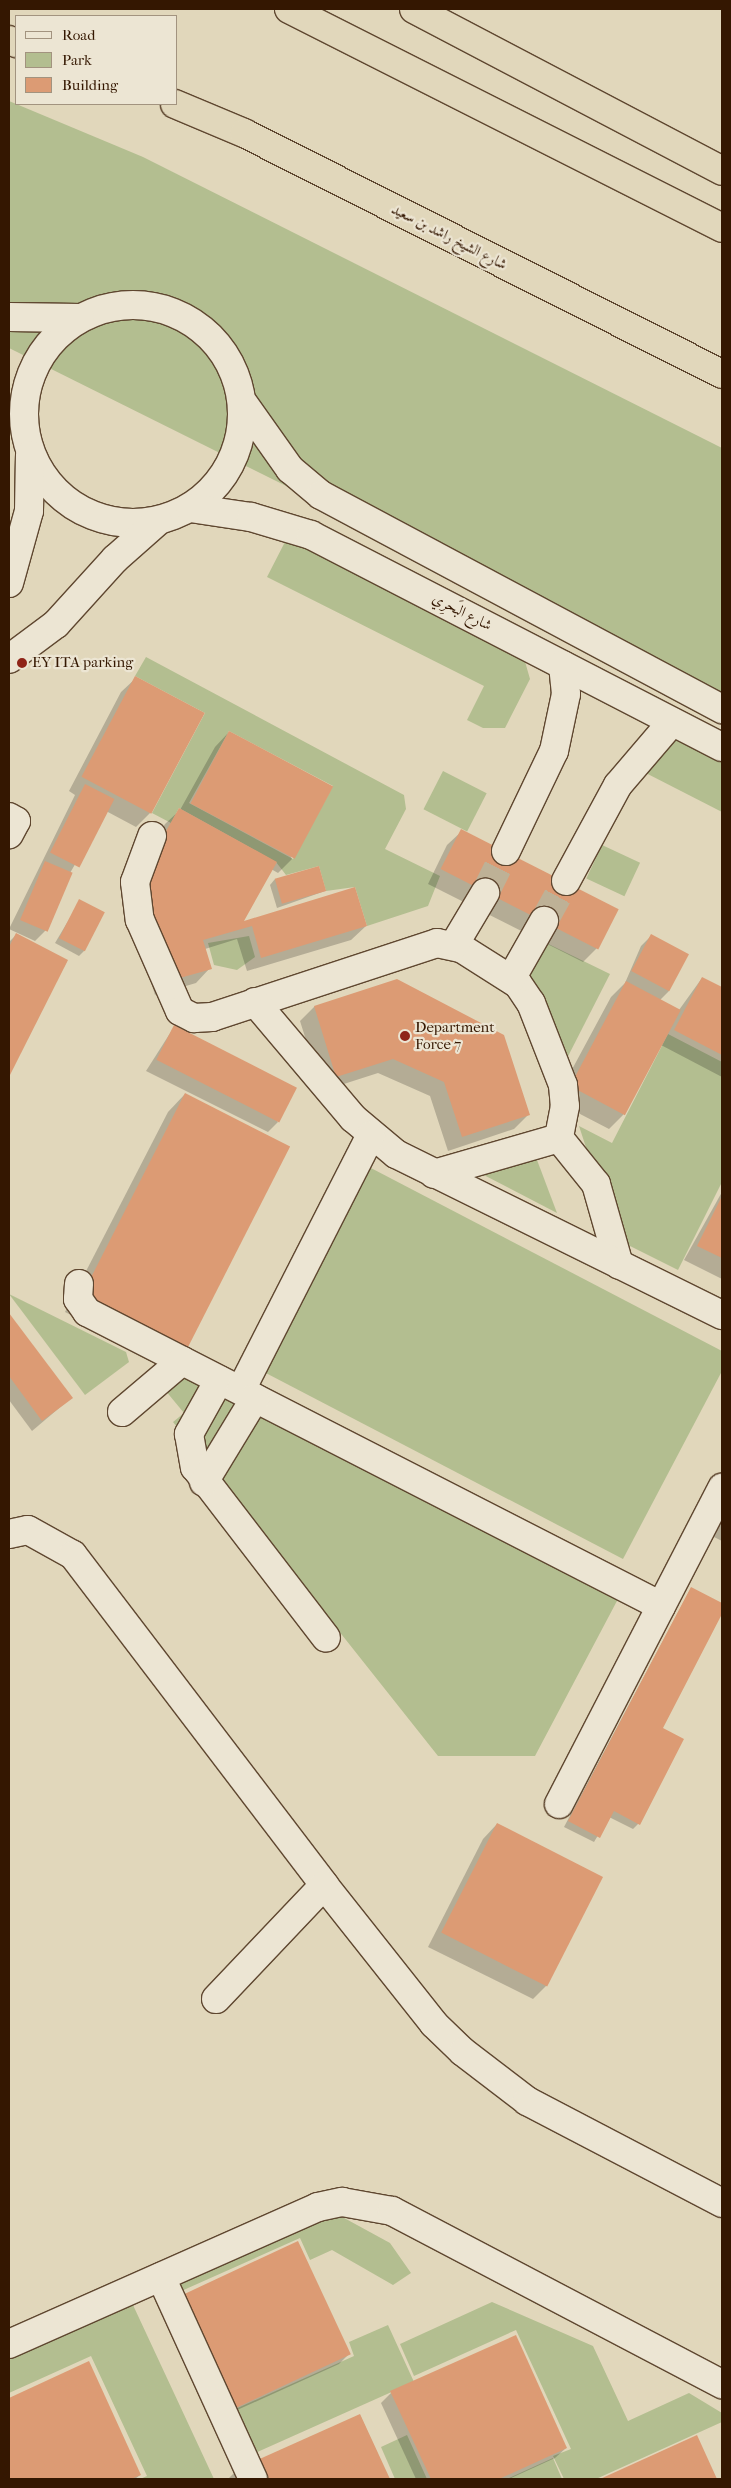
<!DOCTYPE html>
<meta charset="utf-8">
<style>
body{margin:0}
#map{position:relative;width:731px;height:2488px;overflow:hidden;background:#e1d7bb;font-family:"IM FELL French Canon",Amiri,serif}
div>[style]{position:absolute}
.green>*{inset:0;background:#b3be90;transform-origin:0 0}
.shadow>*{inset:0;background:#0003}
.building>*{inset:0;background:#dc9b74;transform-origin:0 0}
.minor-tunnel>*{height:28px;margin-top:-14px;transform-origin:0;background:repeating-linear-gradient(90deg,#beb196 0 28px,transparent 0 42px)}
.roads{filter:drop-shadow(1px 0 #5f4730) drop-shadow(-1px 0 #5f4730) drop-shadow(0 1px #5f4730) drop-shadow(0 -1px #5f4730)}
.minor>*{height:28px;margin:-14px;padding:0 14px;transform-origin:14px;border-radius:14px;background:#ece5d3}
.minor>.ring{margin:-14px;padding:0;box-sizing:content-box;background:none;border:28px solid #ece5d3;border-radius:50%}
.highway>*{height:28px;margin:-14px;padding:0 14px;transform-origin:14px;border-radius:14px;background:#e1d7bb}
.dots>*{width:14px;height:14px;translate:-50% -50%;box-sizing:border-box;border:2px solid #ece5d3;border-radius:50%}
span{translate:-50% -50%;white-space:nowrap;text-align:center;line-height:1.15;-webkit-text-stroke:4.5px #ece5d3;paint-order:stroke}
.street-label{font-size:15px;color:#341701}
.poi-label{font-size:15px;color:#341701}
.left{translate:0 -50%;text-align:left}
.frame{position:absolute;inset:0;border:10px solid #341701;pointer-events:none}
.legend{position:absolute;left:15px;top:15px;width:162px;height:90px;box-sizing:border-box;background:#ece5d3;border:1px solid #a2937f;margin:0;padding:6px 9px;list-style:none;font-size:15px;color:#341701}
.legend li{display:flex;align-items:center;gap:10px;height:25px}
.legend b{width:25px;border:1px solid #a2937f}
</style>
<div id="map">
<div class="green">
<i style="clip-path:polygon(9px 101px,143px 157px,722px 448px,722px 703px,9px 348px)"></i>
<i style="clip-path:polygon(287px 538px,524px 658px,530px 679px,505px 728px,483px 728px,467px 720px,484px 686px,267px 577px)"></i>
<i style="clip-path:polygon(evenodd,146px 657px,404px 795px,406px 809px,385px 849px,440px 876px,428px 906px,367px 926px,355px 887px,326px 891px,319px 866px,286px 875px,276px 862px,179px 808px,171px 823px,152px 813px,205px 713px,135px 676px,146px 657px,229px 731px,333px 786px,293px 859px,189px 803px,229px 731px)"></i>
<i style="clip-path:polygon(677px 734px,722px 757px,722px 812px,636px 768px)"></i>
<i style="left:443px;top:771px;width:49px;height:43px;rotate:27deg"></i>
<i style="left:602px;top:845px;width:42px;height:37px;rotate:25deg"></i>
<i style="clip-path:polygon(249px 936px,255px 957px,237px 970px,214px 965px,208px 943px)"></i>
<i style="clip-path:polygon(532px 936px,610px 974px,561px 1070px,520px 958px)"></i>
<i style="clip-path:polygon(668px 1034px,722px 1062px,722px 1182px,678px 1270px,616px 1239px,579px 1126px,612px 1143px)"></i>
<i style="clip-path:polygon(534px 1152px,557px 1213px,478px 1172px)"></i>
<i style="clip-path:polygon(369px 1167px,722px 1351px,722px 1371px,623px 1559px,262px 1371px)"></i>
<i style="clip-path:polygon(9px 1294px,126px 1352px,129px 1362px,85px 1395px)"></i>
<i style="clip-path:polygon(186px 1374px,618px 1599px,535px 1756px,438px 1756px,173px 1422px,184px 1413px,165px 1390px)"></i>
<i style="clip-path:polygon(335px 2213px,390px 2243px,411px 2273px,393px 2285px,332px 2250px,310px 2260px,300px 2238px,159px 2301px,148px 2277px)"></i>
<i style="clip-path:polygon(126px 2290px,214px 2479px,140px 2479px,147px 2476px,91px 2356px,9px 2393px,9px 2345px)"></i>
<i style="clip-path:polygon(492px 2302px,593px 2346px,628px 2421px,689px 2393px,722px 2413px,722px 2422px,596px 2479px,564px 2479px,553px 2456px,571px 2449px,516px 2330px,414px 2376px,400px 2344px)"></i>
<i style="clip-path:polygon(388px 2325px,414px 2382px,233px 2463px,222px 2415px,354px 2356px,349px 2342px)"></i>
<i style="clip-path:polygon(407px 2435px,427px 2479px,395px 2479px,381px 2447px)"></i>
<i style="clip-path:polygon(553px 2458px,562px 2479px,507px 2479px)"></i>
</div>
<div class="shadow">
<i style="clip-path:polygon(136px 678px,204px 713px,151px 812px,136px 827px,106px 811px,70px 873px,45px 931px,35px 941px,9px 929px,75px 795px,69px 791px,121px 692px)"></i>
<i style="clip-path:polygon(229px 732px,292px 859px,278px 873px,271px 869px,242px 923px,366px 926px,351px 940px,247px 971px,237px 939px,205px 949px,210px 968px,196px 983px,155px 995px,124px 897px,165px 824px,180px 810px,215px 747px)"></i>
<i style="clip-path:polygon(462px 831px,597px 948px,583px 962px,428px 884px,447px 845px)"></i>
<i style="clip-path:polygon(275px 879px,325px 891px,277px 908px,270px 885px)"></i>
<i style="clip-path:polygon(80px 901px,84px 951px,79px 956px,55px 943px)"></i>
<i style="clip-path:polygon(16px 935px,67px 961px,9px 1074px,9px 942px)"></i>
<i style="clip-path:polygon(651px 936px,669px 991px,660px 1000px,679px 1010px,702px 978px,722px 989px,722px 1077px,661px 1045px,623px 1115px,609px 1129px,555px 1101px,611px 997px,625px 983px,641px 946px)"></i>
<i style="clip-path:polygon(397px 981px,528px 1115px,514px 1129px,448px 1151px,430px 1096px,378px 1073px,322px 1091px,300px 1021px,314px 1007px)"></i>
<i style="clip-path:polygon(174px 1027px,278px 1122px,268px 1132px,146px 1071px)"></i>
<i style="clip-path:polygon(185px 1094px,169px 1365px,65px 1312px,168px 1112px)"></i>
<i style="clip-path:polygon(722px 1192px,722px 1279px,684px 1260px)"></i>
<i style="clip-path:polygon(9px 1315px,71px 1398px,32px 1431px,9px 1400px)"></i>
<i style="clip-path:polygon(722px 1489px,722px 1541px,702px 1531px)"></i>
<i style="clip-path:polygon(691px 1588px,722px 1605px,722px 1612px,661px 1729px,638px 1824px,633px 1829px,609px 1817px,594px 1842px,564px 1827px)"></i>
<i style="clip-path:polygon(497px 1824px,547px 1985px,533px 1999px,428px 1947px,483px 1839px)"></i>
<i style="clip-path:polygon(163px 2309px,349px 2354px,339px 2364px,215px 2420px)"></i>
<i style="clip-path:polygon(89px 2363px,140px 2475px,135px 2479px,9px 2479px,9px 2399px)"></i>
<i style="clip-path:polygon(391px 2393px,566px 2448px,555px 2458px,509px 2479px,416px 2479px,381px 2403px)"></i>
<i style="clip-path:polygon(360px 2415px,389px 2479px,228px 2479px,236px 2471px)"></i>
<i style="clip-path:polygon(696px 2437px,716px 2479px,603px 2479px)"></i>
</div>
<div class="building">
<i style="left:135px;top:676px;width:79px;height:114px;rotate:28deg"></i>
<i style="left:229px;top:731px;width:118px;height:82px;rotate:28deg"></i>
<i style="left:85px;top:784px;width:33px;height:77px;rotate:27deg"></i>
<i style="clip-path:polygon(179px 808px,277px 862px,244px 921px,355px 887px,367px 926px,261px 958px,252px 926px,203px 940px,212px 969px,169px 981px,138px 881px)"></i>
<i style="left:461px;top:829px;width:177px;height:45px;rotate:27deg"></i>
<i style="left:45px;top:861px;width:30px;height:64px;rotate:23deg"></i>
<i style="left:319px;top:866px;width:26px;height:46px;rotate:74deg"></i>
<i style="left:79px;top:899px;width:29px;height:44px;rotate:27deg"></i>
<i style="clip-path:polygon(16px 933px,68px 960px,9px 1077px,9px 947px)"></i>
<i style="left:651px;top:934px;width:43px;height:42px;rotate:28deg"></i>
<i style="clip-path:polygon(702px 977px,722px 987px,722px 1055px,674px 1030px)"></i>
<i style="clip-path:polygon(397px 979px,504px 1035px,530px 1115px,462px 1137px,444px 1082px,393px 1059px,336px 1077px,314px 1006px)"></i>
<i style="left:626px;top:981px;width:62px;height:119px;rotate:28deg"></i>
<i style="left:174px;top:1025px;width:138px;height:39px;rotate:27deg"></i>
<i style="left:185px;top:1093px;width:118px;height:226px;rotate:27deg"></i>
<i style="clip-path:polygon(722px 1196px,722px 1258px,697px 1246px)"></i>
<i style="clip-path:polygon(9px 1313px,73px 1398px,42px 1421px,9px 1376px)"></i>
<i style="clip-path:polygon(691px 1587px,722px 1603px,722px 1614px,663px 1728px,684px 1739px,640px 1825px,614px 1811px,600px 1838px,568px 1821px)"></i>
<i style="left:497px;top:1823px;width:119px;height:123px;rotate:27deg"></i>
<i style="left:298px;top:2241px;width:125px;height:137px;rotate:65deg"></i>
<i style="clip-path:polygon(516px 2335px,567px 2448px,499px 2479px,431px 2479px,390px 2391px)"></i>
<i style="clip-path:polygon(89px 2361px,141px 2475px,131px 2479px,9px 2479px,9px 2398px)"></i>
<i style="clip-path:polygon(360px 2414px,390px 2479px,239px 2479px,235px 2470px)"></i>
<i style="clip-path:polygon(697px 2435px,717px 2479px,600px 2479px)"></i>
</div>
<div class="minor-tunnel">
<i style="left:485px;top:893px;width:47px;rotate:-63.4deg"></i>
<i style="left:544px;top:921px;width:46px;rotate:-61.2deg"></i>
</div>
<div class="roads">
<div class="minor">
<i class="ring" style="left:24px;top:305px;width:190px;height:190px"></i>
<i style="left:9px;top:317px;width:71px;rotate:0.8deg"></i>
<i style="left:244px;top:404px;width:80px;rotate:54.7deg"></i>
<i style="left:290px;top:469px;width:40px;rotate:40deg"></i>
<i style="left:321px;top:495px;width:455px;rotate:28.1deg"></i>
<i style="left:190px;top:508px;width:62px;rotate:8.4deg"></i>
<i style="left:251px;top:517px;width:63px;rotate:16.7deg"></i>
<i style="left:311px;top:535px;width:462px;rotate:27.3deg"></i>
<i style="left:9px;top:583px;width:75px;rotate:-74.5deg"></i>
<i style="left:29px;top:511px;width:56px;rotate:-89deg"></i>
<i style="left:9px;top:659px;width:59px;rotate:-36.7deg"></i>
<i style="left:56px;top:624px;width:88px;rotate:-47.8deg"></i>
<i style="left:115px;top:559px;width:57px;rotate:-41.5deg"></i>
<i style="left:9px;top:817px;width:8px;rotate:30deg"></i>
<i style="left:16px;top:821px;width:15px;rotate:118deg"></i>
<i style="left:152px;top:836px;width:49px;rotate:110.3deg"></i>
<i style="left:135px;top:882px;width:38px;rotate:83deg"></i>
<i style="left:140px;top:920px;width:99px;rotate:66.3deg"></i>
<i style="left:180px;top:1011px;width:16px;rotate:27deg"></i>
<i style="left:194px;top:1018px;width:18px;rotate:-3deg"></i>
<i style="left:212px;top:1017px;width:237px;rotate:-18.2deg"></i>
<i style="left:437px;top:943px;width:25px;rotate:12deg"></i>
<i style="left:461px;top:948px;width:67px;rotate:32.3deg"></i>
<i style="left:518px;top:984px;width:23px;rotate:56deg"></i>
<i style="left:531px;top:1003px;width:88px;rotate:68.7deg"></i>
<i style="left:563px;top:1085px;width:21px;rotate:85deg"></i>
<i style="left:565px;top:1106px;width:33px;rotate:101deg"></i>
<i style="left:559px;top:1138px;width:59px;rotate:51.2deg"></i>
<i style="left:596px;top:1184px;width:84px;rotate:74.1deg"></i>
<i style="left:506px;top:851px;width:111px;rotate:-64.4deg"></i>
<i style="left:554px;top:751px;width:58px;rotate:-78.1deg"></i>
<i style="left:566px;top:694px;width:29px;rotate:-96deg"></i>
<i style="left:566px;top:881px;width:109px;rotate:-61.6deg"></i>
<i style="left:618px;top:785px;width:83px;rotate:-49.4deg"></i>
<i style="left:454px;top:945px;width:61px;rotate:-59.2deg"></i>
<i style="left:511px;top:979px;width:67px;rotate:-60.4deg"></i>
<i style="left:255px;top:1002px;width:152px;rotate:49.8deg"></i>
<i style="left:353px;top:1118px;width:56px;rotate:39.9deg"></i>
<i style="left:396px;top:1154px;width:364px;rotate:26.3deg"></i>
<i style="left:434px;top:1174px;width:130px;rotate:-16.1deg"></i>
<i style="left:79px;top:1284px;width:15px;rotate:94deg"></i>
<i style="left:78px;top:1299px;width:16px;rotate:55deg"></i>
<i style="left:87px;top:1312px;width:645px;rotate:27.12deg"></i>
<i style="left:219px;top:1380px;width:62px;rotate:119.1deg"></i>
<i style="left:189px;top:1434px;width:34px;rotate:80deg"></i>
<i style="left:195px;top:1467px;width:215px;rotate:52.5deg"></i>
<i style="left:241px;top:1390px;width:286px;rotate:-63deg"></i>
<i style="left:122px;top:1412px;width:79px;rotate:-40.4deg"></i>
<i style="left:204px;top:1482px;width:98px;rotate:-58.7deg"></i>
<i style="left:9px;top:1534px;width:19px;rotate:-12deg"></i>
<i style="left:28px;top:1530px;width:51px;rotate:29.1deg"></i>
<i style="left:73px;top:1555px;width:415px;rotate:52.7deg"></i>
<i style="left:324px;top:1885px;width:177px;rotate:51.6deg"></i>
<i style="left:434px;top:2024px;width:40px;rotate:44deg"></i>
<i style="left:463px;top:2052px;width:81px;rotate:37.4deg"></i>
<i style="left:527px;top:2101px;width:220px;rotate:27.6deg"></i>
<i style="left:559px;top:1804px;width:356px;rotate:-62.7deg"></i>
<i style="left:216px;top:1999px;width:157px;rotate:-46.5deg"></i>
<i style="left:161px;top:2277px;width:222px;rotate:65.5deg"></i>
<i style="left:9px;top:2344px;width:338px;rotate:-23.9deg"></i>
<i style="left:318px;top:2207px;width:25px;rotate:-12deg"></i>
<i style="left:342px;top:2202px;width:51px;rotate:10.2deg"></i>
<i style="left:392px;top:2211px;width:373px;rotate:27.7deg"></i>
</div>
<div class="highway">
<i style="left:289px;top:9px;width:485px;rotate:26.8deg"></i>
<i style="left:414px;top:9px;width:348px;rotate:27.7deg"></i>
<i style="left:9px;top:40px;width:8px;rotate:23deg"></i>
<i style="left:175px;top:104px;width:75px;rotate:22.8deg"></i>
<i style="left:244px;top:133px;width:535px;rotate:26.76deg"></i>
</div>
</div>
<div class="dots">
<i style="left:22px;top:663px;background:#8f2418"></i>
<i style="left:405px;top:1036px;background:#8f2418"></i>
</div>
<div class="street-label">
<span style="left:449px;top:237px;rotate:27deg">شارع الشيخ راشد بن سعيد</span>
<span style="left:462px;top:612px;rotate:27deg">شارع البَحرِي</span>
</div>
<div class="poi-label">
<span class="left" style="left:32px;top:663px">EY ITA parking</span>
<span class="left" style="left:415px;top:1036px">Department<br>Force 7</span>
</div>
<div class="frame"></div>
<ul class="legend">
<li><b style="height:6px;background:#ece5d3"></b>Road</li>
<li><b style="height:14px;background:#b3be90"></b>Park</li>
<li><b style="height:14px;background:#dc9b74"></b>Building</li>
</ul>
</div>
